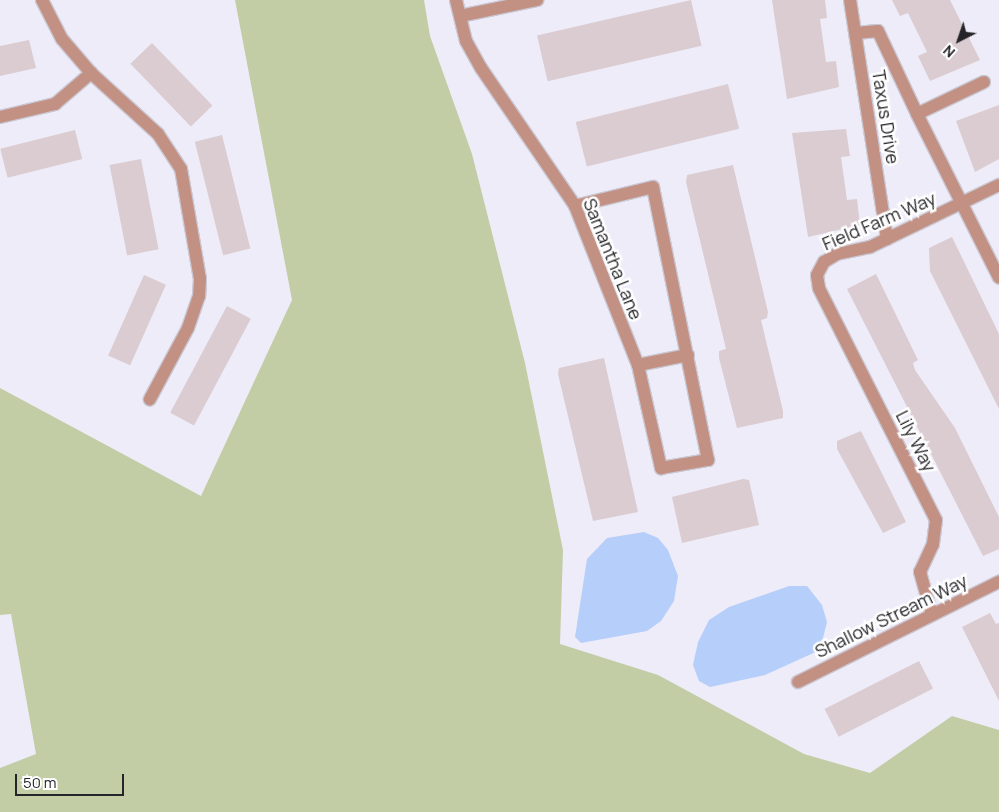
<!DOCTYPE html>
<style>
body{margin:0}
#map{position:relative;width:999px;height:812px;overflow:hidden;background:#eeecf8;font-family:Manrope,sans-serif}
div>[style]{position:absolute}
.green>*{inset:0;background:#c2cda5}
.water>*{inset:0;background:#b6cefa}
.building>*{inset:0;background:#daccd0;transform-origin:0 0}
.roads{filter:drop-shadow(1px 0 #cac8d3) drop-shadow(-1px 0 #cac8d3) drop-shadow(0 1px #cac8d3) drop-shadow(0 -1px #cac8d3)}
.minor>*{height:12px;margin:-6px;padding:0 6px;transform-origin:6px;border-radius:6px;background:#c39184}
span{translate:-50% -50%;white-space:nowrap;text-align:center;line-height:1.15;-webkit-text-stroke:5px #fff;paint-order:stroke}
.street-label{font-size:18px;color:#252428}
.north{position:absolute;left:934px;top:15px;width:50px;height:50px;-webkit-text-stroke:4px #fff;paint-order:stroke;rotate:221deg;font-size:14px;font-weight:700;line-height:20px;text-align:center;color:#252428}
.north::after{content:'';display:block;margin:auto;width:18px;height:22px;background:#252428;clip-path:polygon(50% 0,100% 100%,50% 72%,0 100%)}
.scale{position:absolute;left:15px;top:774px;width:109px;height:22px;box-sizing:border-box;border:2px solid #252428;border-top:0;padding-left:6px;font-size:15px;line-height:18px;white-space:nowrap;color:#252428;-webkit-text-stroke:4px #fff;paint-order:stroke}
</style>
<div id="map">
<div class="green">
<i style="clip-path:polygon(235px 0,424px 0,430px 36px,472px 154px,525px 363px,563px 550px,560px 644px,658px 675px,804px 754px,870px 773px,952px 716px,999px 730px,999px 812px,0 812px,0 768px,36px 754px,11px 614px,0 615px,0 388px,201px 496px,292px 300px)"></i>
</div>
<div class="water">
<i style="clip-path:polygon(644px 532px,658px 538px,668px 550px,678px 576px,674px 601px,661px 621px,647px 631px,581px 643px,575px 637px,587px 559px,607px 538px)"></i>
<i style="clip-path:polygon(789px 586px,807px 586px,822px 605px,827px 622px,820px 650px,765px 675px,710px 687px,699px 681px,693px 665px,698px 642px,709px 620px,729px 607px)"></i>
</div>
<div class="building">
<i style="left:691px;top:0;width:47px;height:158px;rotate:77deg"></i>
<i style="clip-path:polygon(772px 0,825px 0,827px 18px,820px 19px,826px 62px,836px 61px,839px 87px,787px 99px)"></i>
<i style="clip-path:polygon(892px 0,950px 0,980px 60px,930px 81px,918px 56px,927px 52px,908px 13px,900px 16px)"></i>
<i style="clip-path:polygon(29px 40px,36px 68px,0 76px,0 46px)"></i>
<i style="left:152px;top:43px;width:87px;height:30px;rotate:46deg"></i>
<i style="left:728px;top:84px;width:46px;height:157px;rotate:76deg"></i>
<i style="clip-path:polygon(999px 105px,999px 159px,975px 172px,956px 121px)"></i>
<i style="clip-path:polygon(846px 129px,850px 156px,841px 157px,847px 200px,857px 199px,860px 225px,808px 237px,792px 133px)"></i>
<i style="left:75px;top:130px;width:30px;height:77px;rotate:76deg"></i>
<i style="left:222px;top:135px;width:117px;height:28px;rotate:76deg"></i>
<i style="left:141px;top:159px;width:92px;height:32px;rotate:79deg"></i>
<i style="clip-path:polygon(733px 165px,768px 312px,767px 318px,761px 320px,783px 411px,783px 418px,737px 428px,719px 358px,719px 351px,726px 349px,686px 182px,687px 175px)"></i>
<i style="clip-path:polygon(952px 237px,999px 334px,999px 409px,930px 271px,929px 248px)"></i>
<i style="clip-path:polygon(876px 274px,918px 360px,913px 363px,915px 370px,955px 428px,999px 517px,999px 549px,983px 556px,847px 289px)"></i>
<i style="left:144px;top:275px;width:24px;height:88px;rotate:24deg"></i>
<i style="left:227px;top:306px;width:27px;height:121px;rotate:28deg"></i>
<i style="clip-path:polygon(604px 358px,638px 512px,593px 521px,558px 374px,559px 368px)"></i>
<i style="clip-path:polygon(861px 431px,906px 522px,883px 533px,837px 449px,837px 441px)"></i>
<i style="clip-path:polygon(743px 479px,749px 480px,759px 525px,682px 543px,672px 497px)"></i>
<i style="clip-path:polygon(990px 613px,996px 624px,999px 623px,999px 701px,962px 627px)"></i>
<i style="left:919px;top:661px;width:31px;height:106px;rotate:63deg"></i>
</div>
<div class="roads">
<div class="minor">
<i style="left:42px;top:0;width:44px;rotate:62.9deg"></i>
<i style="left:62px;top:39px;width:45px;rotate:49.5deg"></i>
<i style="left:91px;top:73px;width:91px;rotate:42.3deg"></i>
<i style="left:158px;top:134px;width:42px;rotate:56.7deg"></i>
<i style="left:181px;top:169px;width:112px;rotate:80.2deg"></i>
<i style="left:200px;top:279px;width:17px;rotate:93deg"></i>
<i style="left:199px;top:296px;width:34px;rotate:109deg"></i>
<i style="left:188px;top:328px;width:81px;rotate:118.2deg"></i>
<i style="left:456px;top:0;width:42px;rotate:76.3deg"></i>
<i style="left:466px;top:41px;width:31px;rotate:61deg"></i>
<i style="left:481px;top:68px;width:167px;rotate:55.7deg"></i>
<i style="left:575px;top:206px;width:171px;rotate:68.4deg"></i>
<i style="left:638px;top:365px;width:106px;rotate:77.4deg"></i>
<i style="left:661px;top:468px;width:48px;rotate:-9.7deg"></i>
<i style="left:708px;top:460px;width:278px;rotate:-101.4deg"></i>
<i style="left:653px;top:187px;width:80px;rotate:166.3deg"></i>
<i style="left:850px;top:0;width:242px;rotate:81.2deg"></i>
<i style="left:460px;top:16px;width:79px;rotate:-11.7deg"></i>
<i style="left:856px;top:33px;width:22px;rotate:-5deg"></i>
<i style="left:878px;top:31px;width:92px;rotate:64.8deg"></i>
<i style="left:984px;top:82px;width:74px;rotate:154.5deg"></i>
<i style="left:917px;top:114px;width:183px;rotate:63.4deg"></i>
<i style="left:0;top:117px;width:57px;rotate:-13.3deg"></i>
<i style="left:55px;top:104px;width:48px;rotate:-40.7deg"></i>
<i style="left:638px;top:365px;width:51px;rotate:-11.3deg"></i>
<i style="left:932px;top:615px;width:45px;rotate:-105.6deg"></i>
<i style="left:920px;top:572px;width:31px;rotate:-65deg"></i>
<i style="left:933px;top:544px;width:24px;rotate:-83deg"></i>
<i style="left:936px;top:520px;width:260px;rotate:-116.8deg"></i>
<i style="left:819px;top:288px;width:13px;rotate:-99deg"></i>
<i style="left:817px;top:275px;width:15px;rotate:-62deg"></i>
<i style="left:824px;top:262px;width:15px;rotate:-32deg"></i>
<i style="left:837px;top:254px;width:34px;rotate:-12deg"></i>
<i style="left:870px;top:247px;width:143px;rotate:-25.7deg"></i>
<i style="left:798px;top:682px;width:225px;rotate:-26.5deg"></i>
</div>
</div>
<div class="street-label">
<span style="left:886px;top:117px;rotate:81deg">Taxus Drive</span>
<span style="left:879px;top:221px;rotate:-23deg">Field Farm Way</span>
<span style="left:613px;top:259px;rotate:68deg">Samantha Lane</span>
<span style="left:916px;top:441px;rotate:63deg">Lily Way</span>
<span style="left:891px;top:616px;rotate:-26deg">Shallow Stream Way</span>
</div>
<div class="north">N</div>
<div class="scale">50 m</div>
</div>
